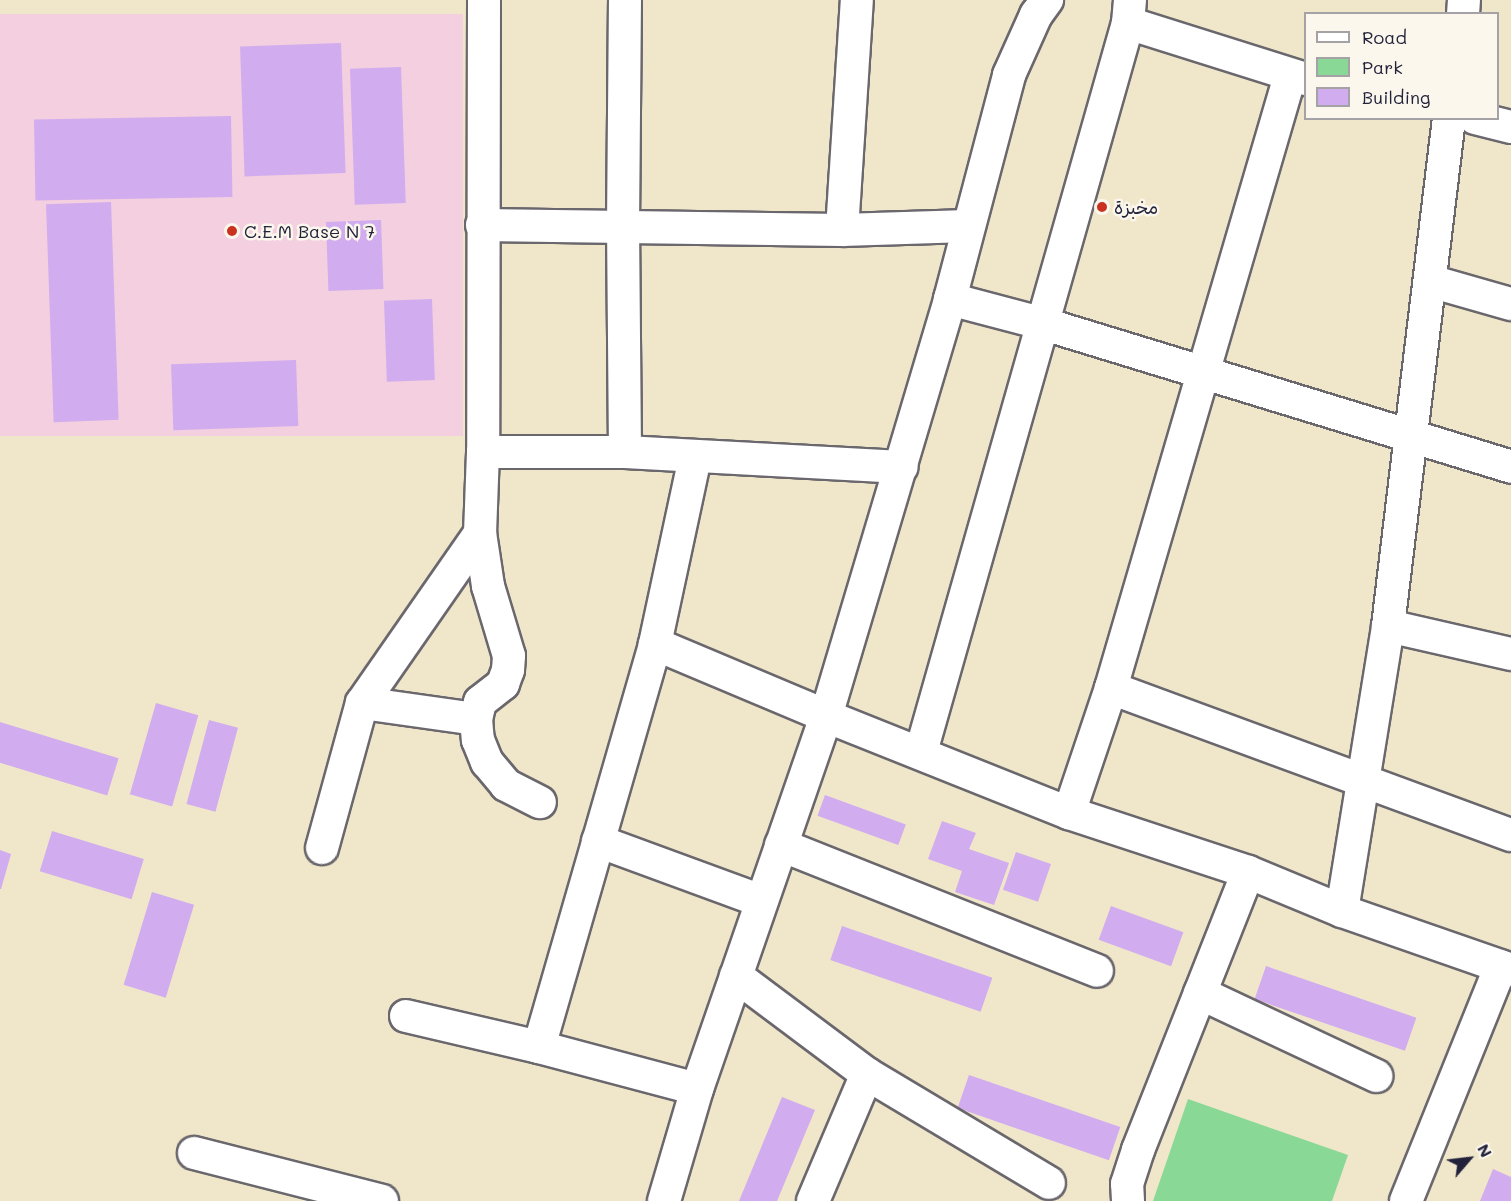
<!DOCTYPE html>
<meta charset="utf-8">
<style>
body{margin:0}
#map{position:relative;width:1511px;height:1201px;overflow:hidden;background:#f0e7cb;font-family:Mali,"Playpen Sans Arabic",sans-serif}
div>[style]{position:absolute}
.built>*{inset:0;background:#f3cfe0;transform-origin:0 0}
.green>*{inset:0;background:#8ad896}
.building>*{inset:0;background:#d1acee;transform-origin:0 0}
.roads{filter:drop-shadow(2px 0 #6a676d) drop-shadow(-2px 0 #6a676d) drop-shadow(0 2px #6a676d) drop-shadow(0 -2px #6a676d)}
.minor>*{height:32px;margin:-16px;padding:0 16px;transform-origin:16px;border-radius:16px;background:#fff}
.dots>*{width:16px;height:16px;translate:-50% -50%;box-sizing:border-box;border:3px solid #fbf7ec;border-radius:50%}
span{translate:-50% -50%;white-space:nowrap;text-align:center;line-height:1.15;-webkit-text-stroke:5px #fbf7ec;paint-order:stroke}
.poi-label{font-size:18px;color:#22223b}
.left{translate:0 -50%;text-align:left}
.legend{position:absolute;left:1304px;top:12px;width:195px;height:108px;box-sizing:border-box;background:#fbf7ec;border:2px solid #a4a2a5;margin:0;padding:8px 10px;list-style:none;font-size:18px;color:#22223b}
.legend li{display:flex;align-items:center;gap:12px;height:30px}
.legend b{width:30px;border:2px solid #a4a2a5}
.north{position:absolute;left:1439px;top:1129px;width:60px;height:60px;-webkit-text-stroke:4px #fbf7ec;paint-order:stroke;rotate:62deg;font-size:16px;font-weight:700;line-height:24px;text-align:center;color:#22223b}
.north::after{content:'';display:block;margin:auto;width:21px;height:27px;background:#22223b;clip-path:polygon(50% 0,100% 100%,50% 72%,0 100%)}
</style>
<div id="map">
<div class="built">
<i style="left:463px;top:14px;width:422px;height:463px;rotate:90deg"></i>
</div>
<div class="green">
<i style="clip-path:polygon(1188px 1099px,1348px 1155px,1332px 1201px,1153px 1201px)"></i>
</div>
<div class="building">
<i style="left:341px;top:43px;width:130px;height:101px;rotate:88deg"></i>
<i style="left:401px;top:67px;width:136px;height:51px;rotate:88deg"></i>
<i style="left:231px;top:116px;width:81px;height:197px;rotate:89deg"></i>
<i style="left:111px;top:202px;width:218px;height:65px;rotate:88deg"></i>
<i style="left:381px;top:220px;width:69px;height:55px;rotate:88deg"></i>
<i style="left:432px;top:299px;width:81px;height:48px;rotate:88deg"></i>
<i style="left:296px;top:360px;width:66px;height:125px;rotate:88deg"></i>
<i style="left:156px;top:703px;width:44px;height:95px;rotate:16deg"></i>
<i style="left:209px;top:720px;width:30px;height:87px;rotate:15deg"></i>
<i style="left:0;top:722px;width:124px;height:39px;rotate:17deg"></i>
<i style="left:825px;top:795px;width:86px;height:22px;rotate:20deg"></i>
<i style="clip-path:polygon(942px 821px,976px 833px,969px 849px,1009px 863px,994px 905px,955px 892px,962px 871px,928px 859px)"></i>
<i style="left:52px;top:831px;width:96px;height:42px;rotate:17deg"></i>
<i style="clip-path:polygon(0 850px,11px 854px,1px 889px,0 889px)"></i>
<i style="left:1016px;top:852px;width:37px;height:40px;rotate:19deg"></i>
<i style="left:152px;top:892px;width:44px;height:97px;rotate:17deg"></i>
<i style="left:1111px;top:906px;width:77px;height:36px;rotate:20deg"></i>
<i style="left:842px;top:926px;width:159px;height:36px;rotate:19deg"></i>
<i style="left:1266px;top:966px;width:159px;height:35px;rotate:19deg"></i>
<i style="left:969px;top:1075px;width:160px;height:35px;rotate:19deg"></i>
<i style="clip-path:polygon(782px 1097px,815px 1110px,777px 1201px,739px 1201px)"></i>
<i style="clip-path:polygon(1493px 1169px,1511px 1177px,1511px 1201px,1480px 1201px)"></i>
</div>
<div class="roads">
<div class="minor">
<i style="left:484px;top:0;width:452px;rotate:90.1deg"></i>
<i style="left:483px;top:452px;width:81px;rotate:92.1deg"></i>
<i style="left:480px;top:533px;width:54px;rotate:81.4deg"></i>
<i style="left:488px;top:586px;width:73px;rotate:73.3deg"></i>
<i style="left:509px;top:656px;width:14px;rotate:94deg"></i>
<i style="left:508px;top:670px;width:15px;rotate:110deg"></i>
<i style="left:503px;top:684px;width:29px;rotate:142deg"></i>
<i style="left:480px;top:702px;width:17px;rotate:103deg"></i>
<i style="left:476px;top:719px;width:21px;rotate:85deg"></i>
<i style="left:478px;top:740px;width:24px;rotate:68deg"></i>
<i style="left:487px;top:762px;width:30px;rotate:50deg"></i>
<i style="left:506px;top:785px;width:38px;rotate:27deg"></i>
<i style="left:1463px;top:14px;width:14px;rotate:-86deg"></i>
<i style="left:1128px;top:23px;width:187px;rotate:17.5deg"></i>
<i style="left:1475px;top:118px;width:37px;rotate:14deg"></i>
<i style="left:482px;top:225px;width:360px;rotate:0.8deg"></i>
<i style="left:842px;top:230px;width:126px;rotate:-1.8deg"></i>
<i style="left:842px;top:230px;width:230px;rotate:-86.3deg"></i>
<i style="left:1430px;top:281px;width:84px;rotate:15.9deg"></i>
<i style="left:950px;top:299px;width:94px;rotate:14.8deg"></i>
<i style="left:1041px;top:323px;width:492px;rotate:17deg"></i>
<i style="left:483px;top:452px;width:142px"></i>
<i style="left:625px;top:452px;width:277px;rotate:3.1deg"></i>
<i style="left:625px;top:452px;width:225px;rotate:-90.5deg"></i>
<i style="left:623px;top:227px;width:227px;rotate:-89.5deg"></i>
<i style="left:1388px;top:626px;width:126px;rotate:12.8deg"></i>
<i style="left:655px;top:644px;width:186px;rotate:22.8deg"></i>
<i style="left:826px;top:716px;width:262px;rotate:21.8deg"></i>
<i style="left:1069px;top:813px;width:188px;rotate:18.2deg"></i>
<i style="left:1248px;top:872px;width:102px;rotate:22.5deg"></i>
<i style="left:1342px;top:911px;width:179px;rotate:19.2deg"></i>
<i style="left:1111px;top:688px;width:426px;rotate:20.2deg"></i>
<i style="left:362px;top:703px;width:115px;rotate:8deg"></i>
<i style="left:921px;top:752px;width:758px;rotate:-74.15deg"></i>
<i style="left:1128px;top:23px;width:23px;rotate:-85deg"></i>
<i style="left:1069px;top:813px;width:132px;rotate:-71.4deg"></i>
<i style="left:1111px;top:688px;width:638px;rotate:-73.7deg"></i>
<i style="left:598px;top:841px;width:174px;rotate:20.2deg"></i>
<i style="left:781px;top:845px;width:340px;rotate:21.7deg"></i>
<i style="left:322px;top:848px;width:150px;rotate:-74.6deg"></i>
<i style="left:362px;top:703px;width:207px;rotate:-55.2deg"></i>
<i style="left:1342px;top:911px;width:289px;rotate:-80.8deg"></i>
<i style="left:1388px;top:626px;width:512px;rotate:-83.15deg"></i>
<i style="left:736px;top:976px;width:164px;rotate:36.8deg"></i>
<i style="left:867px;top:1074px;width:212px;rotate:30.9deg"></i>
<i style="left:1200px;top:993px;width:195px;rotate:25.2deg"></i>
<i style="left:406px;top:1016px;width:137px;rotate:13.1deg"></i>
<i style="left:539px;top:1047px;width:163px;rotate:14.9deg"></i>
<i style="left:539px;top:1047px;width:419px;rotate:-73.9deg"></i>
<i style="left:655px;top:644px;width:191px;rotate:-77.9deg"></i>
<i style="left:194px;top:1153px;width:194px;rotate:14.3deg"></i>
<i style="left:664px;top:1201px;width:117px;rotate:-73.6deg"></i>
<i style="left:697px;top:1089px;width:395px;rotate:-70.9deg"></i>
<i style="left:826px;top:716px;width:435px;rotate:-73.4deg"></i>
<i style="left:950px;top:299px;width:232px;rotate:-75.2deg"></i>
<i style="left:1009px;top:75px;width:66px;rotate:-65.8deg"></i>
<i style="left:1036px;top:15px;width:19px;rotate:-54deg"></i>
<i style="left:813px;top:1201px;width:138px;rotate:-67deg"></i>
<i style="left:1128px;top:1201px;width:17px;rotate:-93deg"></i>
<i style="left:1127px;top:1184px;width:36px;rotate:-72deg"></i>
<i style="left:1138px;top:1150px;width:299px;rotate:-68.4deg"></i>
<i style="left:1406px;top:1201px;width:253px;rotate:-68deg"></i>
</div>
</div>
<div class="dots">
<i style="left:1102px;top:207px;background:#c8321e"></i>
<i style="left:232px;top:231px;background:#c8321e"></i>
</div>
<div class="poi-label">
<span class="left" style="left:1114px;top:207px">مخبزة</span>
<span class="left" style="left:244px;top:231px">C.E.M Base N 7</span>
</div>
<ul class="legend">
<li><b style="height:8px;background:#fff"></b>Road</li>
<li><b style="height:16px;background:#8ad896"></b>Park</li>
<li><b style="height:16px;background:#d1acee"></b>Building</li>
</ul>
<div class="north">N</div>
</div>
